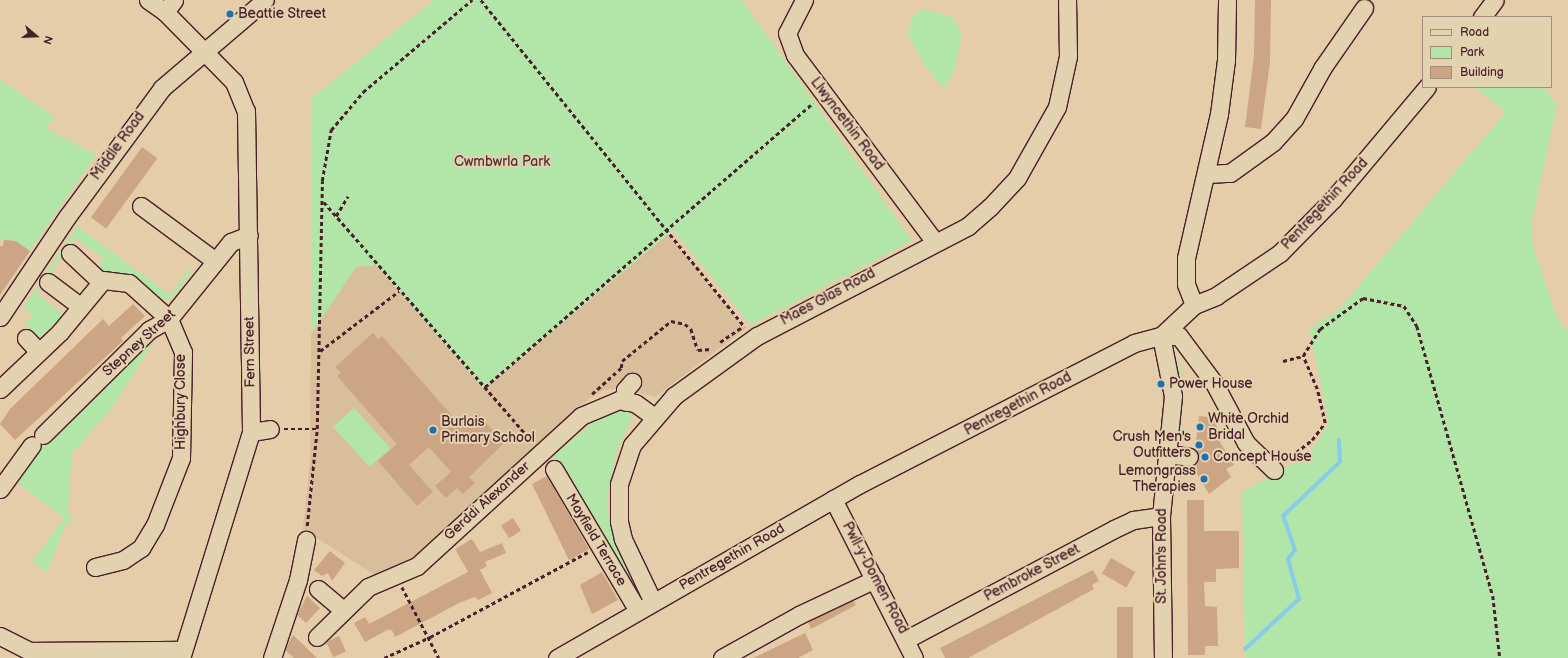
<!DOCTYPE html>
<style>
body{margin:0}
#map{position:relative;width:1568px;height:658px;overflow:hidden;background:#e4cda8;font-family:"Balsamiq Sans",sans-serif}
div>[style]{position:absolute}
.built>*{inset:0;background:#d9be9b}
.green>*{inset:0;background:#b2e6a8;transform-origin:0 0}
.stream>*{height:4px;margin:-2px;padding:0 2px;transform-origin:2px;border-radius:2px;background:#87cce9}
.building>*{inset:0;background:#cba584;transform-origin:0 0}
.path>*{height:2.5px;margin-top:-1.25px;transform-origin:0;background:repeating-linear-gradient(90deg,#4a1f2b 0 4px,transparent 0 7px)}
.roads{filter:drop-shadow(1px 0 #4a1f2b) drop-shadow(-1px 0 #4a1f2b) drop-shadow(0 1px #4a1f2b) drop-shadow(0 -1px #4a1f2b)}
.minor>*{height:17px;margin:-8.5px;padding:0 8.5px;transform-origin:8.5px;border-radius:8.5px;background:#e3d2af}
.dots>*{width:11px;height:11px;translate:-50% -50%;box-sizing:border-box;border:2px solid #e3d2af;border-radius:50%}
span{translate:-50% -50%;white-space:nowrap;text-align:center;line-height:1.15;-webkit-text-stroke:4px #e3d2af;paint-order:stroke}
.poi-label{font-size:14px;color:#4a1f2b}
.left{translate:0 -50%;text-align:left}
.right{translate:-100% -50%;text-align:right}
.street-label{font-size:14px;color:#4a1f2b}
.park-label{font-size:14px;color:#543338}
.legend{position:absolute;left:1422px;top:16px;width:130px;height:72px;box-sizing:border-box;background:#e3d2af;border:1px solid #a68a7a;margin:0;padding:5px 7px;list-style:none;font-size:12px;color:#4a1f2b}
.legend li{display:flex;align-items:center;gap:8px;height:20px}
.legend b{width:20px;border:1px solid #a68a7a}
.north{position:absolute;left:16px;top:16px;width:40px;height:40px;-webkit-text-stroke:3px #e3d2af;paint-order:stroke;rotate:109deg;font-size:11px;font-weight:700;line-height:16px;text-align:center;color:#4a1f2b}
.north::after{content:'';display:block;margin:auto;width:14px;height:18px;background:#4a1f2b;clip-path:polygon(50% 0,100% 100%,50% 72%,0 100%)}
</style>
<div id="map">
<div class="built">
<i style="clip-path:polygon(668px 234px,745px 329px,655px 397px,620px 388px,602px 391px,589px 399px,421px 553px,376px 576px,303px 529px,310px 462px,311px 334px,356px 267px,376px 265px,484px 389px)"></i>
</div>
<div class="green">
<i style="clip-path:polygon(434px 0,742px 0,912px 241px,751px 325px,673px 230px,484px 389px,376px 265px,356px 267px,311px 334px,312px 98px)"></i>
<i style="clip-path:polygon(923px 9px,953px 17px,962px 35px,954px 72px,944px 89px,923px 63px,908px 35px,912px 17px)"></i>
<i style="clip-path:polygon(0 80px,55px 117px,46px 128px,96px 155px,30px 251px,16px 241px,0 239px)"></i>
<i style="clip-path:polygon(1474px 87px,1543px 87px,1557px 106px,1532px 220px,1533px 246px,1557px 318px,1568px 331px,1568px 658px,1245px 658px,1242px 492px,1310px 454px,1329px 423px,1309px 329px,1339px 309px,1506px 112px)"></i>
<i style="clip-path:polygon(77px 226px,170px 295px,189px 269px,192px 272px,170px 300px,161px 300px,127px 274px,103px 274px,99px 267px,104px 258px,75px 238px,36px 293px,64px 315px,44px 335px,36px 336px,25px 324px,33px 316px,24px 307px)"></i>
<i style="clip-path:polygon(160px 331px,113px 407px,72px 453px,68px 509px,72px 524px,66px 523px,47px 572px,32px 562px,64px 518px,19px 484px,30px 451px)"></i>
<i style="clip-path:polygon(1172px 358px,1176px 358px,1180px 367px,1184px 386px,1179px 447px)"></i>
<i style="left:354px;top:408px;width:54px;height:28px;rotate:48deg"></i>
<i style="clip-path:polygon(619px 409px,631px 414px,631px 421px,617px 451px,607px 495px,609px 521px,629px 578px,626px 582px,553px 457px,598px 417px)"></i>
</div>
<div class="stream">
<i style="left:1245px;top:649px;width:74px;rotate:-42.8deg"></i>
<i style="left:1299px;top:599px;width:41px;rotate:-105.4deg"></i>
<i style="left:1288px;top:559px;width:11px;rotate:-52deg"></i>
<i style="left:1295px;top:550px;width:36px;rotate:-109deg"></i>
<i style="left:1283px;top:516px;width:79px;rotate:-43.5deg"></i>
<i style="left:1340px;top:462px;width:22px;rotate:-93deg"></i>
</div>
<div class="building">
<i style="clip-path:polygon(1255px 0,1271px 0,1270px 62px,1261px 129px,1245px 127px,1254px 56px)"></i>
<i style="left:142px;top:147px;width:19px;height:87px;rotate:36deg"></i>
<i style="clip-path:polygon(4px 240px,16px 241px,30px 251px,0 295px,0 246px,3px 246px)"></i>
<i style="clip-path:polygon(133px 304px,145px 316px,121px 338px,123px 341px,15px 440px,0 424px,10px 409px,103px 319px,109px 326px)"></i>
<i style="clip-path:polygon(373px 333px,378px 339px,382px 336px,461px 426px,477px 412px,504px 443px,469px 477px,475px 483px,463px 494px,457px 488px,446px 498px,435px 486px,451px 472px,429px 447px,409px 465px,433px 492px,417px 506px,378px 461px,397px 444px,337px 376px,341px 373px,335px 367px)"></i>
<i style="clip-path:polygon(1199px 416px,1218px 418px,1216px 434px,1221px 434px,1220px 442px,1234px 465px,1226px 469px,1231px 477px,1209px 494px,1195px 470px,1199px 458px,1195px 449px)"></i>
<i style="clip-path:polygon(547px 476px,589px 549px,569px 560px,532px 484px)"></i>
<i style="clip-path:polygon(1187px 500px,1204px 500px,1204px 531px,1239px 531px,1239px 568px,1216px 569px,1216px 582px,1204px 582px,1205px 606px,1217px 607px,1218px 646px,1205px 646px,1205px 655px,1188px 655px)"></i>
<i style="left:513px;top:518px;width:15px;height:14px;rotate:58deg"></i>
<i style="clip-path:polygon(472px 539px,480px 552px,502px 543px,506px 553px,485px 562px,487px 566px,480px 570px,492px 593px,478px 600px,475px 597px,461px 602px,395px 637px,392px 630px,387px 630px,365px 642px,354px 623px,365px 617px,369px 624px,468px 572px,455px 549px)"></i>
<i style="clip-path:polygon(330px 551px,345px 563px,332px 581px,328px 573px,322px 576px,314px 570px)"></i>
<i style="left:1111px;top:558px;width:28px;height:18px;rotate:30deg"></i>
<i style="clip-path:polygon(1093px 570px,1099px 581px,1092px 585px,1094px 589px,968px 658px,945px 658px,940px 648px)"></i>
<i style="clip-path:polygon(602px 572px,618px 600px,592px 614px,580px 585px)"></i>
<i style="clip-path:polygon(307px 596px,320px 608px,306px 623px,297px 615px)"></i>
<i style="clip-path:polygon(853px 600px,856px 605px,811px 629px,808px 622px)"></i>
<i style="left:1117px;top:607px;width:16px;height:51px"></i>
<i style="clip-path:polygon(805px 633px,813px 650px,798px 658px,753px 658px)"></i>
<i style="clip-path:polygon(293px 635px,317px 658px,294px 658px,285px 650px)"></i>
<i style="left:339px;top:636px;width:17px;height:14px;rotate:66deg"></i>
</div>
<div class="path">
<i style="left:481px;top:0;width:420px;rotate:51.1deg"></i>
<i style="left:324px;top:202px;width:317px;rotate:49deg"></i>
<i style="left:336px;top:216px;width:23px;rotate:-59deg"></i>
<i style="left:720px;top:342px;width:27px;rotate:-34deg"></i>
<i style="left:320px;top:351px;width:99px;rotate:-37.2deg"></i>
<i style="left:1283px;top:361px;width:21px;rotate:-14deg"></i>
<i style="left:1303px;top:356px;width:32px;rotate:-58deg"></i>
<i style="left:1320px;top:329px;width:53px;rotate:-35.8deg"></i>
<i style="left:1363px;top:298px;width:42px;rotate:11deg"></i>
<i style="left:1404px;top:306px;width:24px;rotate:57deg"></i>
<i style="left:1417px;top:326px;width:280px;rotate:74.3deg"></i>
<i style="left:1493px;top:596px;width:62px;rotate:83.6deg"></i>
<i style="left:485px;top:387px;width:434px;rotate:-40.9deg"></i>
<i style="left:592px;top:394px;width:39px;rotate:-42deg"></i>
<i style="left:621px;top:368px;width:7px;rotate:-82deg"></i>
<i style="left:622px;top:361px;width:63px;rotate:-39.2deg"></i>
<i style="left:671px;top:321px;width:14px;rotate:12deg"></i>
<i style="left:685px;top:324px;width:8px;rotate:40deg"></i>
<i style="left:691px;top:329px;width:22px;rotate:72deg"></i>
<i style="left:698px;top:350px;width:13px;rotate:-4deg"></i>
<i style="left:284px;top:429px;width:33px"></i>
<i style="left:1285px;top:461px;width:34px;rotate:-38deg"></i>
<i style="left:1312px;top:440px;width:21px;rotate:-53deg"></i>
<i style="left:1325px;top:423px;width:35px;rotate:-103deg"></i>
<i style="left:1317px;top:389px;width:36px;rotate:-113deg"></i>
<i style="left:307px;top:526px;width:98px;rotate:-84.1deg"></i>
<i style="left:317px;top:429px;width:248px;rotate:-88.8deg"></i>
<i style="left:322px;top:181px;width:52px;rotate:-80deg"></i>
<i style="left:331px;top:130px;width:50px;rotate:-49.9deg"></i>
<i style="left:363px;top:92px;width:143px;rotate:-40.2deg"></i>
<i style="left:402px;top:587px;width:80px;rotate:62.5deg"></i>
<i style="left:384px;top:658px;width:51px;rotate:-24.5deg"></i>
<i style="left:430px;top:637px;width:179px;rotate:-28.3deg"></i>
</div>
<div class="roads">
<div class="minor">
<i style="left:148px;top:0;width:21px;rotate:35deg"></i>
<i style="left:165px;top:12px;width:98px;rotate:45.4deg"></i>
<i style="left:234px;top:82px;width:31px;rotate:68deg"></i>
<i style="left:246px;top:111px;width:321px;rotate:89.1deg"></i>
<i style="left:251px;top:432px;width:237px;rotate:107.2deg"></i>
<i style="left:804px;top:0;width:37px;rotate:117deg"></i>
<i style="left:787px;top:33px;width:23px;rotate:70deg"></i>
<i style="left:795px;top:55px;width:234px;rotate:53.2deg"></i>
<i style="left:165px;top:12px;width:15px;rotate:-53deg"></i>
<i style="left:1482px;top:17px;width:21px;rotate:-53deg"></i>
<i style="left:1208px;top:174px;width:22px;rotate:-3deg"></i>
<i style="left:1230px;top:173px;width:53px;rotate:-35.8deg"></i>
<i style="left:1273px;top:142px;width:31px;rotate:-48deg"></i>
<i style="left:1294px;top:119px;width:60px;rotate:-60.9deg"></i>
<i style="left:1323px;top:67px;width:72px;rotate:-55.2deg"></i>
<i style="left:141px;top:206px;width:91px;rotate:36.5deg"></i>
<i style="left:70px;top:253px;width:42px;rotate:43.1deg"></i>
<i style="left:48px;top:282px;width:40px;rotate:37deg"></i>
<i style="left:1194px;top:305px;width:22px;rotate:-111deg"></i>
<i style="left:1186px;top:284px;width:26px;rotate:-90deg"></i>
<i style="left:1186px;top:258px;width:148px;rotate:-77.1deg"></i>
<i style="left:1219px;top:114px;width:54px;rotate:-82.6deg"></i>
<i style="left:1226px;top:60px;width:60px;rotate:-89deg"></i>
<i style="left:0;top:317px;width:120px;rotate:-56.2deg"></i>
<i style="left:67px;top:217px;width:160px;rotate:-53.6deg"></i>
<i style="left:162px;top:88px;width:135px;rotate:-40.5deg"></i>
<i style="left:1161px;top:336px;width:61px;rotate:78.7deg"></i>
<i style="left:1173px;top:396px;width:121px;rotate:95.7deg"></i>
<i style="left:1161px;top:516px;width:142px;rotate:89.2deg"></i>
<i style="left:1161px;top:336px;width:18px"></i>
<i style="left:1179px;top:336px;width:59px;rotate:53.3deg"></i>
<i style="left:1214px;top:383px;width:68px;rotate:61.9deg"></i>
<i style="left:1246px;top:443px;width:39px;rotate:44deg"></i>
<i style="left:26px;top:338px;width:19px;rotate:47deg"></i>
<i style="left:0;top:389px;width:83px;rotate:-43.5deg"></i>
<i style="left:60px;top:332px;width:67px;rotate:-50.4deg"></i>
<i style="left:103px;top:280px;width:26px;rotate:7deg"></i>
<i style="left:129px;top:283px;width:54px;rotate:42deg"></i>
<i style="left:626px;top:402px;width:12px;rotate:-95deg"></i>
<i style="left:625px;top:390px;width:11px;rotate:-49deg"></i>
<i style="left:251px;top:432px;width:19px;rotate:-9deg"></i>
<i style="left:43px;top:435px;width:149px;rotate:-44.7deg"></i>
<i style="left:149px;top:330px;width:23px;rotate:-29deg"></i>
<i style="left:169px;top:319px;width:99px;rotate:-51.2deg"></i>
<i style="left:231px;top:242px;width:19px;rotate:-21deg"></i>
<i style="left:1166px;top:454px;width:23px;rotate:7deg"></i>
<i style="left:554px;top:469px;width:165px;rotate:59.4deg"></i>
<i style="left:0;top:489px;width:54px;rotate:-54deg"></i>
<i style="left:833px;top:499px;width:178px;rotate:63deg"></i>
<i style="left:95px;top:567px;width:29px;rotate:-14deg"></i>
<i style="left:123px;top:560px;width:22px;rotate:-34deg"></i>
<i style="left:141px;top:548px;width:27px;rotate:-59deg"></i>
<i style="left:155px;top:525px;width:72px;rotate:-68.8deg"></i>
<i style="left:181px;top:458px;width:106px;rotate:-88.9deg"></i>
<i style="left:183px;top:352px;width:36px;rotate:-113deg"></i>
<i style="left:318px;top:589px;width:33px;rotate:40deg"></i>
<i style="left:653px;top:602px;width:70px;rotate:-115.5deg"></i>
<i style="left:623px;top:539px;width:18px;rotate:-103deg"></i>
<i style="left:619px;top:521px;width:37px;rotate:-90deg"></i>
<i style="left:619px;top:484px;width:41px;rotate:-71.6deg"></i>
<i style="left:632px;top:445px;width:65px;rotate:-49.4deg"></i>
<i style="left:674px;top:396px;width:102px;rotate:-35.9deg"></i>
<i style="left:757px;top:336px;width:238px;rotate:-27.5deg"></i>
<i style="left:968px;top:226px;width:29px;rotate:-41deg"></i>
<i style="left:990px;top:207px;width:40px;rotate:-47deg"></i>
<i style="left:1017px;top:178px;width:81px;rotate:-60.6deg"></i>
<i style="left:1057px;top:107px;width:52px;rotate:-77.8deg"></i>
<i style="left:1068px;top:56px;width:56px;rotate:-91deg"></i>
<i style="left:0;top:636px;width:34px;rotate:27deg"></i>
<i style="left:30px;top:651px;width:153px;rotate:-0.4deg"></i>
<i style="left:317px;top:637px;width:71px;rotate:-44.4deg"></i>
<i style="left:368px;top:587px;width:53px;rotate:-23.2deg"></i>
<i style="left:417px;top:566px;width:222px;rotate:-42.4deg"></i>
<i style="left:581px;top:416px;width:41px;rotate:-22.8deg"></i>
<i style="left:619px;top:400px;width:16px;rotate:11deg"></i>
<i style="left:635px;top:403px;width:22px;rotate:36deg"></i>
<i style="left:907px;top:639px;width:234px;rotate:-28deg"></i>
<i style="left:1114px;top:529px;width:21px;rotate:-25deg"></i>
<i style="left:1133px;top:520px;width:28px;rotate:-8deg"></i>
<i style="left:272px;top:658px;width:82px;rotate:-71.6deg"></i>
<i style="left:298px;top:580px;width:41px;rotate:-78.7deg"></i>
<i style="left:557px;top:658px;width:349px;rotate:-29.9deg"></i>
<i style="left:860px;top:484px;width:308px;rotate:-27.2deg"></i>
<i style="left:1134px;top:343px;width:28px;rotate:-15deg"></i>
<i style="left:1161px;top:336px;width:45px;rotate:-43.2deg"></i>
<i style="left:1194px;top:305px;width:24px;rotate:-22deg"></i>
<i style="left:1216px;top:296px;width:77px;rotate:-33.9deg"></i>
<i style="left:1280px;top:253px;width:76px;rotate:-45.5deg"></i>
<i style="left:1333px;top:199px;width:146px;rotate:-50deg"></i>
<i style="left:722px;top:658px;width:88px;rotate:-29.2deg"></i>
<i style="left:799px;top:615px;width:84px;rotate:-25.3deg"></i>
</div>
</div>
<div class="dots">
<i style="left:230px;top:14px;background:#1f6fb2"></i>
<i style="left:1161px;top:384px;background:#1f6fb2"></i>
<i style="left:1200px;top:427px;background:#1f6fb2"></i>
<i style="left:433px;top:430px;background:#1f6fb2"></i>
<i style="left:1199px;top:445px;background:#1f6fb2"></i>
<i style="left:1205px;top:457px;background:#1f6fb2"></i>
<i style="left:1204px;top:479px;background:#1f6fb2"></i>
</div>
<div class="poi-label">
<span class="left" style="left:238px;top:14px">Beattie Street</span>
<span class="left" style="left:1169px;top:384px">Power House</span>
<span class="left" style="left:1208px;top:427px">White Orchid<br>Bridal</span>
<span class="left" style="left:441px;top:430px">Burlais<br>Primary School</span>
<span class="right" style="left:1191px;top:445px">Crush Men's<br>Outfitters</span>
<span class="left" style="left:1213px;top:457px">Concept House</span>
<span class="right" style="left:1196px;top:479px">Lemongrass<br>Therapies</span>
</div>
<div class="street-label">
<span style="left:847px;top:124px;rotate:53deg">Llwyncethin Road</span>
<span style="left:118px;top:146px;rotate:-54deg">Middle Road</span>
<span style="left:1325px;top:204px;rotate:-47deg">Pentregethin Road</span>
<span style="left:828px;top:297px;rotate:-28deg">Maes Glas Road</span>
<span style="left:139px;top:343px;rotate:-42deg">Stepney Street</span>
<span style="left:250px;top:352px;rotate:-91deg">Fern Street</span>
<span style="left:181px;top:402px;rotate:-90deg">Highbury Close</span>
<span style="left:1018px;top:404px;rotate:-28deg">Pentregethin Road</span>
<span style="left:487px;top:501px;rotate:-42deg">Gerddi Alexander</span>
<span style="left:596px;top:540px;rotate:59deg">Mayfield Terrace</span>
<span style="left:1162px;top:556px;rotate:-90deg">St. John's Road</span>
<span style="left:732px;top:557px;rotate:-30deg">Pentregethin Road</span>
<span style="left:1032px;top:573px;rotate:-28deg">Pembroke Street</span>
<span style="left:875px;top:578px;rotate:62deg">Pwll-y-Domen Road</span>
</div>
<div class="park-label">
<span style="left:502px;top:162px">Cwmbwrla Park</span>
</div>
<ul class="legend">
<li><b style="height:5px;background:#e3d2af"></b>Road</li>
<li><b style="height:11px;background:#b2e6a8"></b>Park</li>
<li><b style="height:11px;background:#cba584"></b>Building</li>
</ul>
<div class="north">N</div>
</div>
